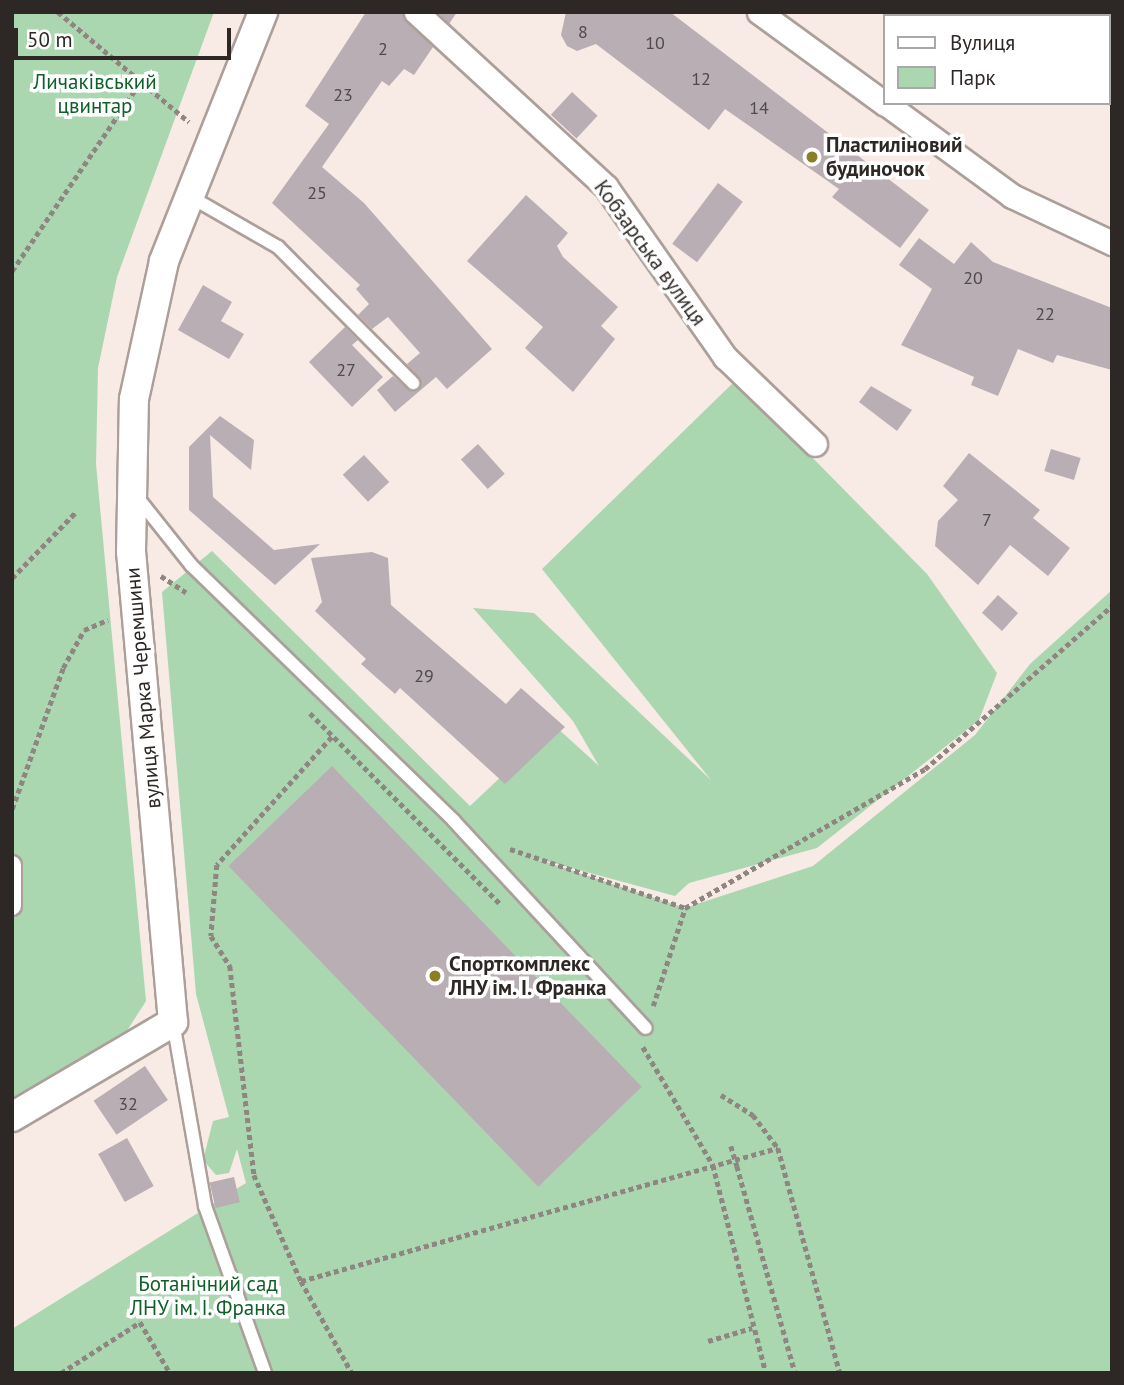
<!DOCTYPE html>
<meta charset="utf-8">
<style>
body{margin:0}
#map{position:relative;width:1124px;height:1385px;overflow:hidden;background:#f8eae4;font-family:"PT Sans",sans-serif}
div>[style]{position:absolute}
.green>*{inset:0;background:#aad7b0}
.building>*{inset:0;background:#baaeb5;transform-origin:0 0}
.path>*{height:4.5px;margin-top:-2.25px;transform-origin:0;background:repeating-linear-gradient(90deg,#8f8681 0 5px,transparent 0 8.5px)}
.roads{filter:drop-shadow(2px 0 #ac9f9a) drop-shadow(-2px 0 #ac9f9a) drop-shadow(0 2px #ac9f9a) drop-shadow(0 -2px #ac9f9a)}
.service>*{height:12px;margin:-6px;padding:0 6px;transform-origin:6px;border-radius:6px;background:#fff}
.pedestrian>*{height:18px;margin:-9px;padding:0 9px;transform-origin:9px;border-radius:9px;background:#fff}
.minor>*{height:23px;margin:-11.5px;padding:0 11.5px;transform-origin:11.5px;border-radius:11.5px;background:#fff}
.tertiary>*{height:28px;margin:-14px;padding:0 14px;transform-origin:14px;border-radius:14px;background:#fff}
.path-bridge>*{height:4.5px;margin-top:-2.25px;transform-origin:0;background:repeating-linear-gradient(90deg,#8f8681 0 5px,transparent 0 8.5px)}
.dots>*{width:19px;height:19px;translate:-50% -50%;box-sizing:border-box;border:4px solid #fff;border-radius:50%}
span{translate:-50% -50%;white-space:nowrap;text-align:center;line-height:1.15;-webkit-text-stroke:7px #fff;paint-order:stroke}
.number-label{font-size:18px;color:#504a49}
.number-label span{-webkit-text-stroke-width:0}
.park-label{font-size:21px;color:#0f5f28}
.poi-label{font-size:21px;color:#2d2825;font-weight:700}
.left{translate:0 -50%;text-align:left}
.street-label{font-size:21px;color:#2d2825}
.frame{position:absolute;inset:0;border:14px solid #2d2825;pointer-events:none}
.legend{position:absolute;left:883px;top:14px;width:228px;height:91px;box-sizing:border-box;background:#fff;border:2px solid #aba9a8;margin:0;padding:9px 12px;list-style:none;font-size:21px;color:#2d2825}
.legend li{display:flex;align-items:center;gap:14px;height:35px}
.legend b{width:35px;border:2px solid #aba9a8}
.scale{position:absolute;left:14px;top:28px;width:217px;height:32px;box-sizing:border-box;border:4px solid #2d2825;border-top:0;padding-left:9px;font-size:21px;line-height:24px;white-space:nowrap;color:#2d2825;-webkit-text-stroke:5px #fff;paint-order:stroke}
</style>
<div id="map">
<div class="green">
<i style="clip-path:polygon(12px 12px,214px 12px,117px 277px,98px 368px,96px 464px,146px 1001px,123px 1037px,12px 1101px)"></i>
<i style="clip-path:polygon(921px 12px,1112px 12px,1112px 107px,1105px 103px,1108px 16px)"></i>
<i style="clip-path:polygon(736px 380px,927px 574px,997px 673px,979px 720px,817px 848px,689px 883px,675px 896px,531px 857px,685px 908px,813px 866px,975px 735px,1030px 664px,1112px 590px,1112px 1373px,12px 1373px,12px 1329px,246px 1183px,237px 1149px,229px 1173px,216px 1175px,203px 1160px,213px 1121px,229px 1117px,196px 994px,162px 592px,212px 551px,470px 806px,555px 726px,599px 766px,573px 721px,473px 608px,534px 613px,711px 780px,542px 569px)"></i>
</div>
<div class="building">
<i style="clip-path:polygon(366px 12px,402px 12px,433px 47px,414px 75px,404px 69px,389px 86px,382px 81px,322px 167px,364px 203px,492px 349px,447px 389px,436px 377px,395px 412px,377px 390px,393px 376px,410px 391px,419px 390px,421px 380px,407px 364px,420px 353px,388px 317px,372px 329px,358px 315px,369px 304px,356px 289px,360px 285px,272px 203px,329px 124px,305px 106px)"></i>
<i style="clip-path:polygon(437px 12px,457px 12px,449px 24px)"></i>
<i style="clip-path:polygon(566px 12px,670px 12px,929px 210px,900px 248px,832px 197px,839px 189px,725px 109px,709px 130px,596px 44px,577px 51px,567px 46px,561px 35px)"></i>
<i style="left:572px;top:92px;width:35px;height:31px;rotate:43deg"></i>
<i style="left:718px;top:183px;width:31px;height:76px;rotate:37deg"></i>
<i style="clip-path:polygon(526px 195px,568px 233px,557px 246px,563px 257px,618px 307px,601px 326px,615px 339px,573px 392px,525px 348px,543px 327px,467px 261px)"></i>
<i style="clip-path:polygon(919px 238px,954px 264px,971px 242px,993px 262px,1112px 308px,1112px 370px,1057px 355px,1053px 363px,1018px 349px,998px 396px,971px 385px,974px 377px,901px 345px,932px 289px,899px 265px)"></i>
<i style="clip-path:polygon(203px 285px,232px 302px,221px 321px,244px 334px,229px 359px,178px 330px)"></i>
<i style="clip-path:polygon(345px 327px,358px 340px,352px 345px,383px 377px,352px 407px,309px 362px)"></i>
<i style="clip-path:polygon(871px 386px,912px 410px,897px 431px,859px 402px)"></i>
<i style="clip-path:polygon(220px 416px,254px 440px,251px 470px,210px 435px,213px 497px,274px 550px,320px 544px,275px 585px,189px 510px,189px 447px)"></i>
<i style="left:478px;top:444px;width:40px;height:23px;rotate:48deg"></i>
<i style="left:1051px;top:449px;width:31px;height:23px;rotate:17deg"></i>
<i style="clip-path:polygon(969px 453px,1040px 510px,1033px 518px,1070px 548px,1048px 576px,1010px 545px,978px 585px,935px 546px,938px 521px,958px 500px,943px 486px)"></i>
<i style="left:364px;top:455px;width:37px;height:29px;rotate:47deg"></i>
<i style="clip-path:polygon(372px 552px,388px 558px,391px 605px,506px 704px,521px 688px,565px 727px,505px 784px,400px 688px,395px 694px,361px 664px,366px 659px,315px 611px,322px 602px,311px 558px)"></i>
<i style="left:998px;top:595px;width:27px;height:24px;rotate:42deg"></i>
<i style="left:332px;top:766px;width:446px;height:144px;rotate:46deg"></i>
<i style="left:145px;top:1066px;width:41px;height:62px;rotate:56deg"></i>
<i style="left:127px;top:1138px;width:55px;height:33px;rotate:61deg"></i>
<i style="left:234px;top:1177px;width:26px;height:25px;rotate:77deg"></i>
</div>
<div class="path">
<i style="left:58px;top:12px;width:171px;rotate:40deg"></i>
<i style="left:12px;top:271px;width:230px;rotate:-55.8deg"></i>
<i style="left:161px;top:576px;width:30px;rotate:33deg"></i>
<i style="left:12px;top:578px;width:92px;rotate:-45.9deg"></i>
<i style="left:310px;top:713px;width:271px;rotate:45.1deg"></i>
<i style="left:332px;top:737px;width:172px;rotate:131.9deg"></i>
<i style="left:217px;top:865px;width:71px;rotate:94.8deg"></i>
<i style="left:211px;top:936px;width:36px;rotate:58deg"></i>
<i style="left:230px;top:966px;width:210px;rotate:83.4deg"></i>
<i style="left:254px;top:1175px;width:116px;rotate:66.1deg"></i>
<i style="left:301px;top:1281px;width:495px;rotate:-15.6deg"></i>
<i style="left:778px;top:1148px;width:233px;rotate:74.6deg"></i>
<i style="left:12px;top:809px;width:150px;rotate:-70.1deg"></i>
<i style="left:63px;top:668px;width:43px;rotate:-61.1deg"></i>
<i style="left:84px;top:630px;width:26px;rotate:-23deg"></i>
<i style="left:510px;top:849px;width:185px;rotate:18.6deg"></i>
<i style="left:653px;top:1006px;width:103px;rotate:-71.9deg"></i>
<i style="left:685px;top:908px;width:277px;rotate:-30.1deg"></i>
<i style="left:925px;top:769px;width:248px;rotate:-41.1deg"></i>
<i style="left:643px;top:1047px;width:137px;rotate:59.3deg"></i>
<i style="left:713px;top:1165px;width:215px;rotate:75.7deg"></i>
<i style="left:721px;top:1095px;width:38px;rotate:32deg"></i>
<i style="left:753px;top:1115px;width:41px;rotate:52.9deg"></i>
<i style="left:737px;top:1166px;width:215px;rotate:74.3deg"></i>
<i style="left:301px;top:1281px;width:105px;rotate:61deg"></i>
<i style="left:708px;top:1341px;width:46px;rotate:-16.5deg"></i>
<i style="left:61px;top:1373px;width:94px;rotate:-32.8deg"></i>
<i style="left:140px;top:1322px;width:59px;rotate:59.5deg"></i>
</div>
<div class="roads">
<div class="service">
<i style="left:189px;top:196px;width:103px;rotate:29.8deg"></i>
<i style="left:278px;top:247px;width:192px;rotate:45.2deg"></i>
<i style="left:137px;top:497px;width:87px;rotate:51.5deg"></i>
<i style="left:191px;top:565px;width:367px;rotate:44.2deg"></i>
<i style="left:454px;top:821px;width:282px;rotate:47.2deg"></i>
<i style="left:173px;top:1022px;width:187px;rotate:80.1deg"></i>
<i style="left:205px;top:1206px;width:177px;rotate:70.2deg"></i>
</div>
<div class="pedestrian">
<i style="left:12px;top:865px;width:41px;rotate:90deg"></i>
</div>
<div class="minor">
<i style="left:416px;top:12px;width:258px;rotate:42.6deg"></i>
<i style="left:606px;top:187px;width:208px;rotate:55deg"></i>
<i style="left:725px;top:357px;width:125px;rotate:44deg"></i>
<i style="left:759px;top:12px;width:155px;rotate:36.1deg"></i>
<i style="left:885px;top:103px;width:157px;rotate:36.2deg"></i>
<i style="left:1012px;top:196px;width:110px;rotate:25.2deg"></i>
</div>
<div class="tertiary">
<i style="left:12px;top:1117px;width:187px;rotate:-30.5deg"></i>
<i style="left:173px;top:1022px;width:472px;rotate:-95.1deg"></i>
<i style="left:131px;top:552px;width:153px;rotate:-88.9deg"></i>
<i style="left:134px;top:399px;width:141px;rotate:-77.7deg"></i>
<i style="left:164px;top:261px;width:268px;rotate:-68.3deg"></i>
</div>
</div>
<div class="path-bridge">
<i style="left:731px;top:1146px;width:21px;rotate:73deg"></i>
</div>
<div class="dots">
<i style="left:812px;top:157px;background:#8c7e24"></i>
<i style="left:435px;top:976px;background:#8c7e24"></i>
</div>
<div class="number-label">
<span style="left:583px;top:32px">8</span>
<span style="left:655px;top:43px">10</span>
<span style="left:383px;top:49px">2</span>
<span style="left:701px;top:79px">12</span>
<span style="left:343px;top:95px">23</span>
<span style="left:759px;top:108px">14</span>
<span style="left:317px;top:193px">25</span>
<span style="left:973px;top:278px">20</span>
<span style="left:1045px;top:314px">22</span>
<span style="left:346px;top:370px">27</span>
<span style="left:987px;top:520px">7</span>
<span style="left:424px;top:676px">29</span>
<span style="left:128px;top:1104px">32</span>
</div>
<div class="park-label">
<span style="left:95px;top:94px">Личаківський<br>цвинтар</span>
<span style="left:208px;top:1296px">Ботанічний сад<br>ЛНУ ім. І. Франка</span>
</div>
<div class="poi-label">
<span class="left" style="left:826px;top:157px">Пластиліновий<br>будиночок</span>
<span class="left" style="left:449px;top:976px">Спорткомплекс<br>ЛНУ ім. І. Франка</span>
</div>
<div class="street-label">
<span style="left:650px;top:253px;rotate:54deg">Кобзарська вулиця</span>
<span style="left:143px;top:688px;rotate:-95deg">вулиця Марка Черемшини</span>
</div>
<div class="frame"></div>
<ul class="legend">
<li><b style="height:9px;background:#fff"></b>Вулиця</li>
<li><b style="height:19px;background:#aad7b0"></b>Парк</li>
</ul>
<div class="scale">50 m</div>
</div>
